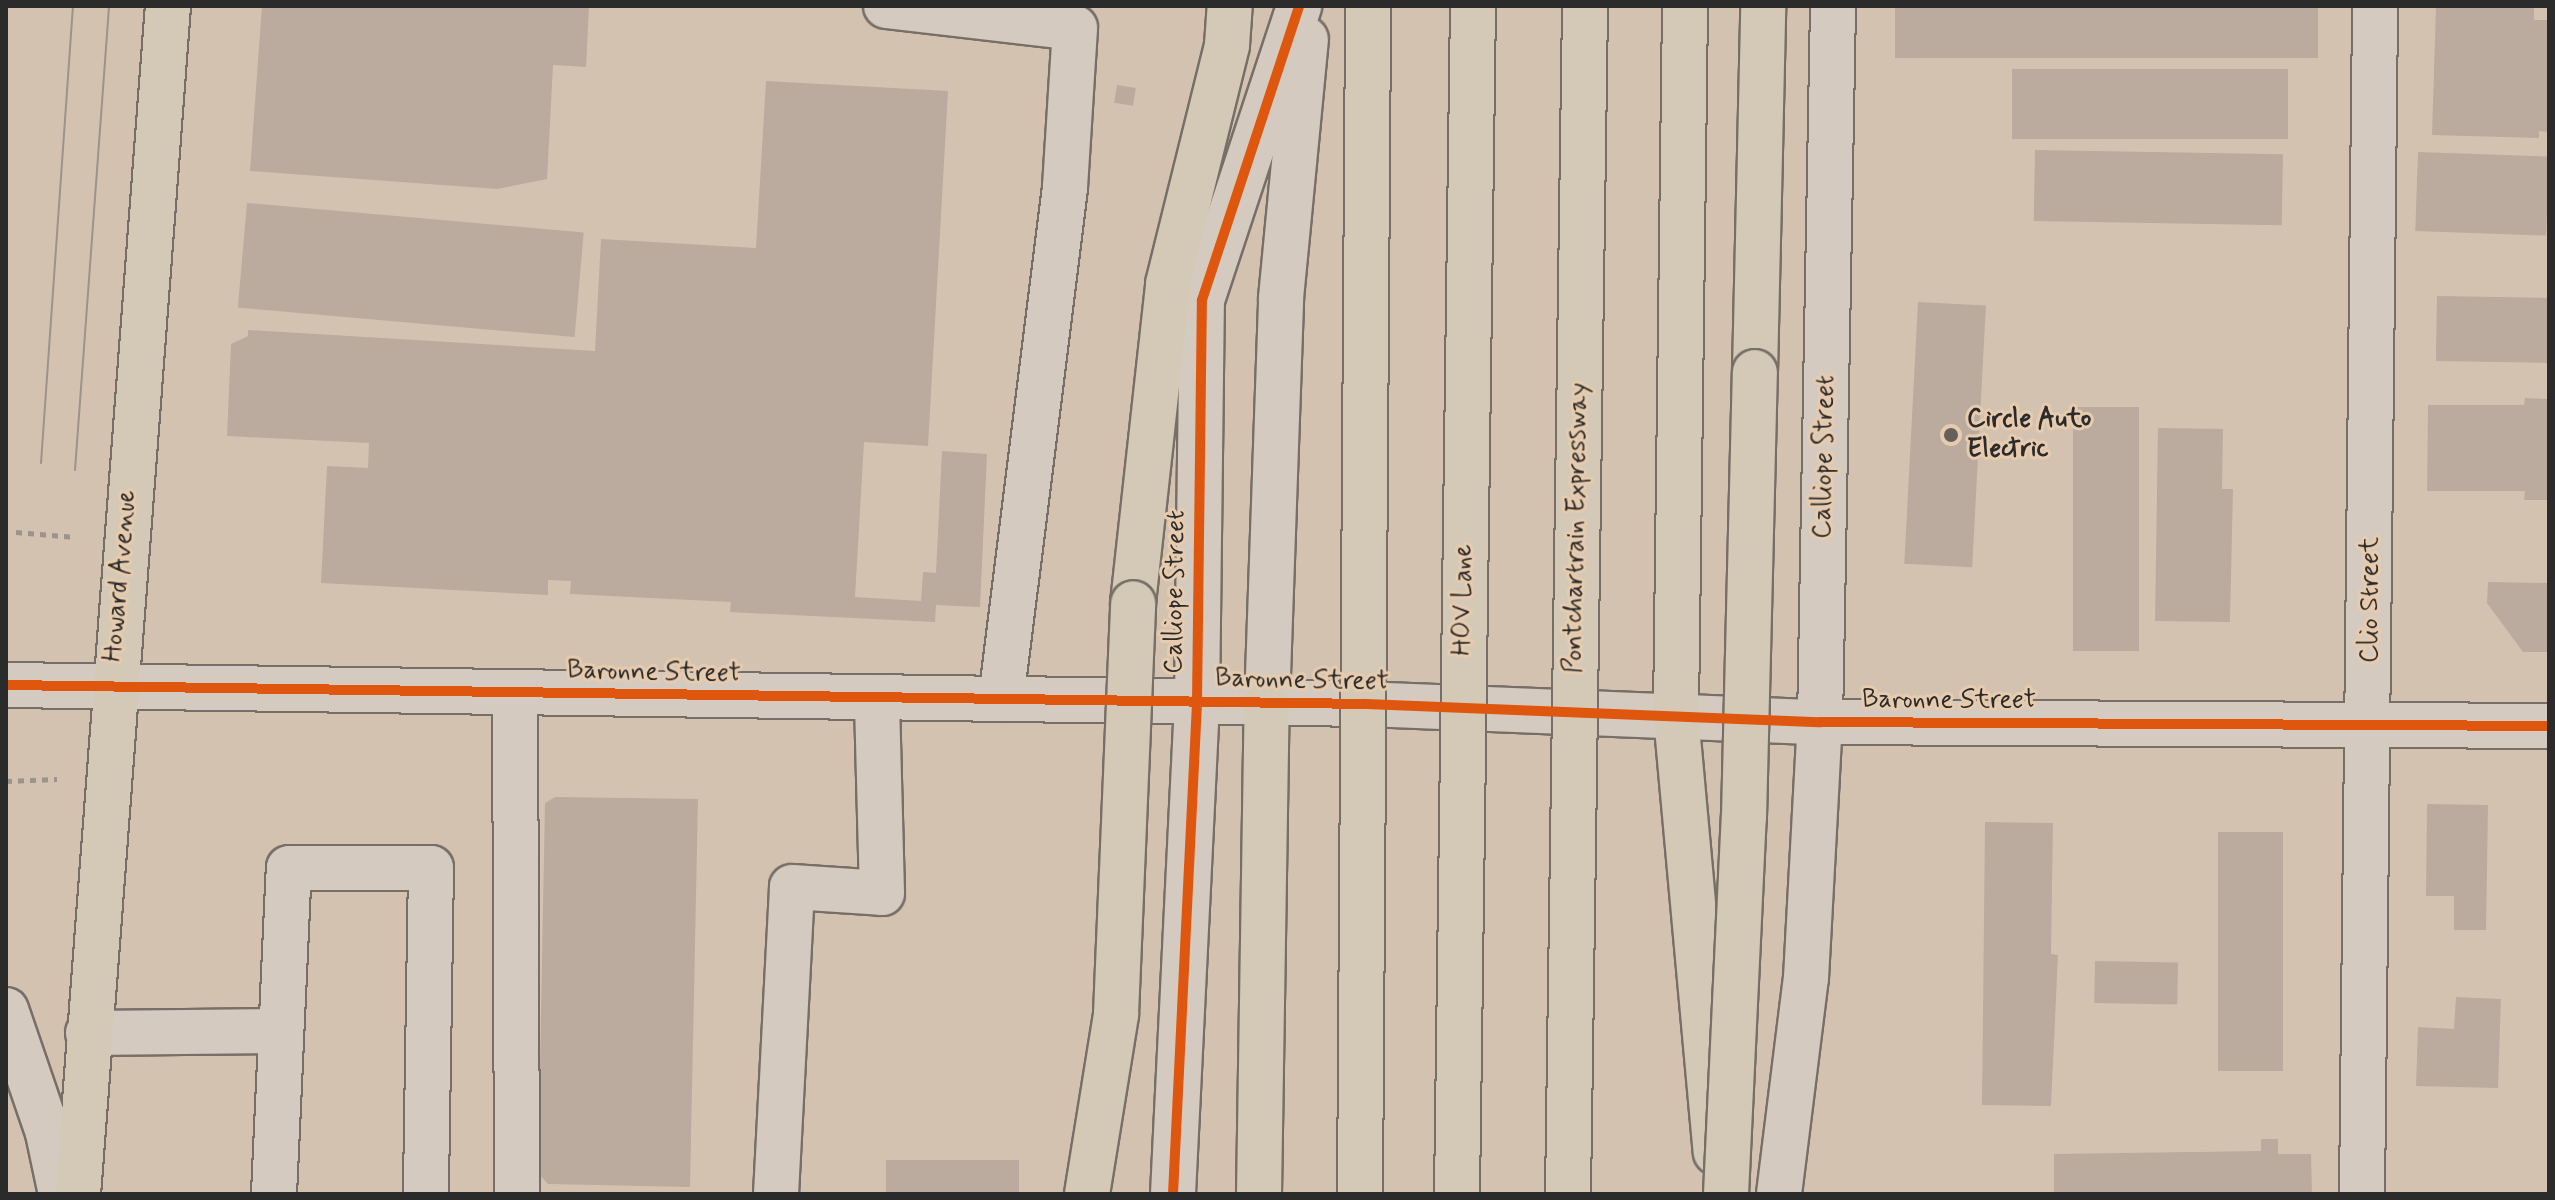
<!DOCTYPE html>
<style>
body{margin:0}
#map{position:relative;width:2555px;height:1200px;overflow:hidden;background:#d4c2b1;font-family:Mynerve,sans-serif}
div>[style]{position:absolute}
.building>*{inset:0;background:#baab9e;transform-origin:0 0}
.path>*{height:5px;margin-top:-2.5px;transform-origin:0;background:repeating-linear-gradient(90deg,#9b938c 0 6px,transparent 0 12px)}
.roads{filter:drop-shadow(2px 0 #776f67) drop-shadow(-2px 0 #776f67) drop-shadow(0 2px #776f67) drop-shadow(0 -2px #776f67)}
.minor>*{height:44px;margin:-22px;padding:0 22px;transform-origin:22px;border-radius:22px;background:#d4cabf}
.major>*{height:44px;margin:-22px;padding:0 22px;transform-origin:22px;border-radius:22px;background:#d3c9b6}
.highway>*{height:44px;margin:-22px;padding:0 22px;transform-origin:22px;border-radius:22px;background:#d3c9b6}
.tram>*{height:2px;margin:-1px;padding:0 1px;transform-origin:1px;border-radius:1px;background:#9b938c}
.bridges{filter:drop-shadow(2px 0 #776f67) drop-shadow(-2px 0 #776f67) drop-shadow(0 2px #776f67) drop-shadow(0 -2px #776f67)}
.highway-bridge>*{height:44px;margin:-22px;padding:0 22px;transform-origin:22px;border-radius:22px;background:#d3c9b6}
.cycleway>*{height:10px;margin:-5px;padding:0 5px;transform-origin:5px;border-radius:5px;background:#df570e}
.dots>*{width:22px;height:22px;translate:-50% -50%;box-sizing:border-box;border:4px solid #e7cbae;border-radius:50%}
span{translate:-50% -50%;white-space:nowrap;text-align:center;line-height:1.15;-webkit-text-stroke:6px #e7cbae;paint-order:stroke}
.poi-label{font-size:26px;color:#2b2b2b;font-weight:700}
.left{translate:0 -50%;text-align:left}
.street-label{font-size:26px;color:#2b2b2b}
.frame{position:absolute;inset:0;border:8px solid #2b2b2b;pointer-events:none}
</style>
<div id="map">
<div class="building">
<i style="clip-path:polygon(262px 6px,589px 6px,586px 67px,553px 65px,547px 179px,497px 189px,250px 171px)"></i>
<i style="left:1895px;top:6px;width:423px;height:52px"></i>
<i style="clip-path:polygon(2436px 6px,2534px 6px,2534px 20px,2549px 20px,2549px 132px,2539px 131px,2539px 138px,2432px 135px)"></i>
<i style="left:2012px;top:69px;width:276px;height:70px"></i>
<i style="clip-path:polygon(766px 81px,948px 91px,928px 446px,864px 442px,855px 597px,921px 601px,923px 572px,936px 573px,942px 451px,987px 454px,980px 607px,936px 605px,935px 622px,730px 612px,731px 602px,570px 594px,571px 581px,548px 580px,548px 595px,321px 583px,327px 466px,368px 468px,369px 443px,227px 436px,231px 344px,248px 336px,248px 330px,595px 351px,601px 239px,756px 248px)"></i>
<i style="left:1117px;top:85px;width:19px;height:18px;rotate:9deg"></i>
<i style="left:2035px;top:150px;width:248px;height:71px;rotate:1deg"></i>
<i style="left:2418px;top:152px;width:131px;height:79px;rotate:2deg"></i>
<i style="left:247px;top:203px;width:338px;height:105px;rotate:5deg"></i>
<i style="left:2437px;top:296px;width:112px;height:65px;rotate:1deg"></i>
<i style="left:1918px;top:302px;width:68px;height:262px;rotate:3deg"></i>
<i style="clip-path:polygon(2525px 398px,2549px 399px,2549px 500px,2524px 500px,2525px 491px,2427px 491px,2428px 405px,2524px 405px)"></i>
<i style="left:2073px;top:407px;width:66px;height:244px"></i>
<i style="clip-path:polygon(2158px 428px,2223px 429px,2222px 489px,2233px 489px,2230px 622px,2155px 621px)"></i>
<i style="clip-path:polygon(2488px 582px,2549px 583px,2549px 652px,2523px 652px,2487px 603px)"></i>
<i style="clip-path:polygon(555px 797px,698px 799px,690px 1187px,548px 1184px,538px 1173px,545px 803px)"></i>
<i style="clip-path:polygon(2427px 804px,2488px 805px,2486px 930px,2454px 930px,2454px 896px,2426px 896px)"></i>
<i style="clip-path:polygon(1985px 822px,2053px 823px,2051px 954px,2058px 955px,2051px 1106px,1982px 1105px)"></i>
<i style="left:2218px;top:832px;width:65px;height:239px"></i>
<i style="left:2095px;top:961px;width:83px;height:42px;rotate:1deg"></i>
<i style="clip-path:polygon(2456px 997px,2501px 999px,2498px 1088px,2416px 1086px,2418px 1027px,2454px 1029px)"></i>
<i style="clip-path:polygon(2261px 1139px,2278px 1139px,2278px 1154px,2311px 1154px,2312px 1194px,2054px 1194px,2054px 1154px,2261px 1151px)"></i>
<i style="left:886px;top:1160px;width:133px;height:34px"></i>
</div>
<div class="path">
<i style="left:16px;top:532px;width:59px;rotate:4.8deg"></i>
<i style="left:6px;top:781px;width:51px;rotate:-2.2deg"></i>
</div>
<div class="roads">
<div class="minor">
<i style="left:886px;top:6px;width:190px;rotate:6.6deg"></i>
<i style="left:1075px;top:28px;width:160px;rotate:93.6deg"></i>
<i style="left:1065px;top:188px;width:515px;rotate:97.14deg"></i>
<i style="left:6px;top:685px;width:1359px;rotate:0.8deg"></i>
<i style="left:1365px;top:704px;width:455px;rotate:2.3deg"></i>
<i style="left:1820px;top:722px;width:729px;rotate:0.31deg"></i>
<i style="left:515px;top:694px;width:500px;rotate:89.77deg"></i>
<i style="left:1267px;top:704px;width:406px;rotate:-88deg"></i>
<i style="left:1281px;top:298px;width:260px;rotate:-84.5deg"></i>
<i style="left:6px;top:1010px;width:130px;rotate:71.1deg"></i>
<i style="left:48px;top:1133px;width:62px;rotate:78deg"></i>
<i style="left:88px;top:1033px;width:192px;rotate:-0.6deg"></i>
<i style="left:274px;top:1194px;width:326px;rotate:-87.4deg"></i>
<i style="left:289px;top:868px;width:142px"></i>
<i style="left:431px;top:868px;width:326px;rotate:90.9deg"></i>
<i style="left:776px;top:1194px;width:307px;rotate:-87deg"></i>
<i style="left:792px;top:887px;width:90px;rotate:3.8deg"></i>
<i style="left:882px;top:893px;width:195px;rotate:-91.5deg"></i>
<i style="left:1173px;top:1194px;width:493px;rotate:-87.2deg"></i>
<i style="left:1197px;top:702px;width:402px;rotate:-89.3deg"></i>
<i style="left:1202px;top:300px;width:310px;rotate:-71.7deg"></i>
<i style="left:1779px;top:1194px;width:218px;rotate:-82.9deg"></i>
<i style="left:1806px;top:978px;width:256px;rotate:-86.9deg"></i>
<i style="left:1820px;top:722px;width:716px;rotate:-88.96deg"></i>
<i style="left:2362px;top:1194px;width:1188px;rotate:-89.37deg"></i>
</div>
<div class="major">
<i style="left:78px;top:1194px;width:1191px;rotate:-85.67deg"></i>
</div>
<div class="highway">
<i style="left:1685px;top:6px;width:710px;rotate:90.73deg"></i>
<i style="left:1676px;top:716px;width:438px;rotate:84.8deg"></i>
<i style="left:1755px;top:372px;width:366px;rotate:-88.7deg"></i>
<i style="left:1133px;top:603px;width:321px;rotate:-83.7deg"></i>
<i style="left:1168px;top:284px;width:246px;rotate:-76.1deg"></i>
<i style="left:1227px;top:45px;width:39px;rotate:-86deg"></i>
<i style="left:1259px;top:1194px;width:490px;rotate:-89.1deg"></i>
</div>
</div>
<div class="tram">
<i style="left:41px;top:463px;width:458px;rotate:-86deg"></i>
<i style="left:75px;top:470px;width:465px;rotate:-85.8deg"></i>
</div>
<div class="bridges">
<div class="highway-bridge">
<i style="left:1087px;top:1194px;width:182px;rotate:-80.8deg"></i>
<i style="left:1116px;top:1014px;width:411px;rotate:-87.6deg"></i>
<i style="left:1360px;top:1194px;width:1188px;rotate:-89.61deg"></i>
<i style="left:1457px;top:1194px;width:1188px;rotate:-89.23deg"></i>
<i style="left:1568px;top:1194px;width:1188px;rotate:-89.18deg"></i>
<i style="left:1726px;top:1194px;width:377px;rotate:-87.3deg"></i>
<i style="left:1744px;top:817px;width:445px;rotate:-88.6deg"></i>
</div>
</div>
<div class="cycleway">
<i style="left:6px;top:685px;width:1359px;rotate:0.8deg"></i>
<i style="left:1365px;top:704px;width:455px;rotate:2.3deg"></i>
<i style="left:1820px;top:722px;width:729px;rotate:0.31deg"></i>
<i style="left:1173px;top:1194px;width:493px;rotate:-87.2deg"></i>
<i style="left:1197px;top:702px;width:402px;rotate:-89.3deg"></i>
<i style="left:1202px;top:300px;width:310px;rotate:-71.7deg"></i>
</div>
<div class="dots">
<i style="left:1951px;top:435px;background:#66605a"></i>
</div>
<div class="poi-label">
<span class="left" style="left:1967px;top:435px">Circle Auto<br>Electric</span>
</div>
<div class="street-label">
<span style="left:1825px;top:457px;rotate:-89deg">Calliope Street</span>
<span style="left:1577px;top:528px;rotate:-89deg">Pontchartrain Expressway</span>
<span style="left:121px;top:576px;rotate:-85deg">Howard Avenue</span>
<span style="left:1176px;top:592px;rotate:-89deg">Calliope Street</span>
<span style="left:1464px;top:600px;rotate:-89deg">HOV Lane</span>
<span style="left:2371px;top:600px;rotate:-90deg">Clio Street</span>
<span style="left:654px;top:673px;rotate:1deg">Baronne Street</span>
<span style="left:1302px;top:681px;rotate:1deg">Baronne Street</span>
<span style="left:1949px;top:701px">Baronne Street</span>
</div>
<div class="frame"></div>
</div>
